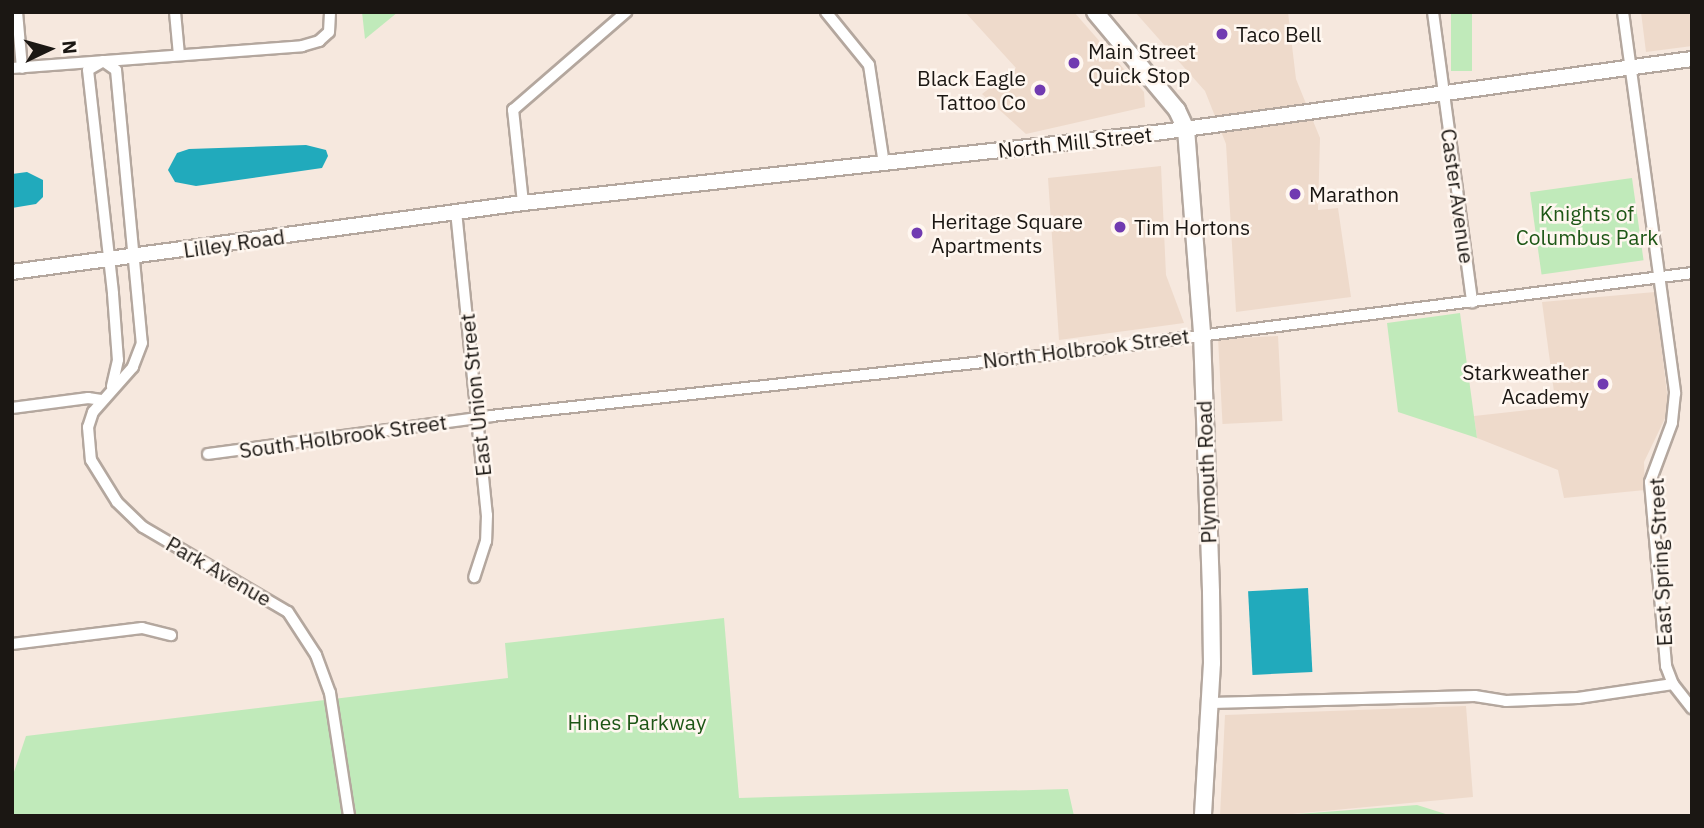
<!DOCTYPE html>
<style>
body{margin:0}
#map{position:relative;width:1704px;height:828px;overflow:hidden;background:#f6e8de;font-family:"IBM Plex Sans",sans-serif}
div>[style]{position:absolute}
.built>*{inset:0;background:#eedacb;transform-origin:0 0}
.green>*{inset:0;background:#c0eaba;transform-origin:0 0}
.water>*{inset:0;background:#21aabc;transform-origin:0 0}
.roads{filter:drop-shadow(2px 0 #b4a79e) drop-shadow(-2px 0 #b4a79e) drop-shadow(0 2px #b4a79e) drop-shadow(0 -2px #b4a79e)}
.minor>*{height:10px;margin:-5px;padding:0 5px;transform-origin:5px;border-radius:5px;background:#fff}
.tertiary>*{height:14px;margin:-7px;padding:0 7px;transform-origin:7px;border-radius:7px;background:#fff}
.secondary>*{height:16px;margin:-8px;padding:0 8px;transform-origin:8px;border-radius:8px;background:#fff}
.dots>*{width:19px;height:19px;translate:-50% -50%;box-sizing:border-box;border:4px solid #fff7f0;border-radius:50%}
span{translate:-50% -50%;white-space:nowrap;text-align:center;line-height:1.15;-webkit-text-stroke:5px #fff7f0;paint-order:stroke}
.poi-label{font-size:21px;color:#1b1713}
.left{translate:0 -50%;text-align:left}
.right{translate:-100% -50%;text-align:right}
.street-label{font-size:21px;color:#1b1713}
.park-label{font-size:21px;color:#1d5615}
.frame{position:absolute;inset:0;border:14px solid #1b1713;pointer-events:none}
.north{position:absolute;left:14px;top:14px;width:70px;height:70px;-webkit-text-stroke:5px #fff7f0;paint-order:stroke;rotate:85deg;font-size:19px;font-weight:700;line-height:28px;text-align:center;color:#1b1713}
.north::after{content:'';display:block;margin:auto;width:24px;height:32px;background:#1b1713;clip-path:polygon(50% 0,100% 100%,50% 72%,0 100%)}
</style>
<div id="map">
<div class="built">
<i style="clip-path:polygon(965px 12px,1074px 12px,1144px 92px,1145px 107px,1026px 134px,982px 94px,1016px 68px)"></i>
<i style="clip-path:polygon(1135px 12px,1288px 12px,1296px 79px,1320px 138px,1318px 210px,1338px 208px,1351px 297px,1236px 312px,1226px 144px,1205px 91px)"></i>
<i style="clip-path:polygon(1641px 12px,1692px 12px,1692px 46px,1646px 52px)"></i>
<i style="clip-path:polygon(1161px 166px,1166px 275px,1184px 323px,1059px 340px,1048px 178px)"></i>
<i style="clip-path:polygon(1655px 292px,1669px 410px,1644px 462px,1645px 490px,1564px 498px,1558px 470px,1477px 438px,1474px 416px,1556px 407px,1542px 302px)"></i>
<i style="left:1278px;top:336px;width:85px;height:60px;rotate:87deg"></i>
<i style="clip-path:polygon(1466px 706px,1473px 797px,1271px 816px,1220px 816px,1225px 715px)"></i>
</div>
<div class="green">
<i style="clip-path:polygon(362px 12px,398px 12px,365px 39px)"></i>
<i style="left:1451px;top:12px;width:21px;height:59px"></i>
<i style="left:1632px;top:178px;width:83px;height:103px;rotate:82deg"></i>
<i style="clip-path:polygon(1460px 313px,1474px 416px,1477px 438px,1398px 412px,1387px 323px)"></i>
<i style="clip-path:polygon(724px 618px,739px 798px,1068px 789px,1074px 816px,12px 816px,12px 778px,26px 736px,508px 678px,505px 643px)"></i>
<i style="clip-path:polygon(1417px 805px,1452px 816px,1271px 816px)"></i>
</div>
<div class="water">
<i style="clip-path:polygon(306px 145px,326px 150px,328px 156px,322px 168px,196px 186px,175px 182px,168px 170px,177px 153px,189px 149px)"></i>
<i style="clip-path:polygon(27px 172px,43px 180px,43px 197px,36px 204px,12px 208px,12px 174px)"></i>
<i style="left:1308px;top:588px;width:84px;height:60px;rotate:87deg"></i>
</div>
<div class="roads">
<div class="minor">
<i style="left:17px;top:12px;width:56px;rotate:84.9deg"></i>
<i style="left:175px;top:12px;width:43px;rotate:84.7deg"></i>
<i style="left:826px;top:12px;width:68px;rotate:50.9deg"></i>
<i style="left:869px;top:65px;width:100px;rotate:81.4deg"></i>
<i style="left:1433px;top:12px;width:293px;rotate:82.3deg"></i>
<i style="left:1623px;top:12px;width:385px;rotate:82.2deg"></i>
<i style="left:1675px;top:393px;width:30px;rotate:96deg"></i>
<i style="left:1672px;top:423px;width:63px;rotate:110.4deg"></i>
<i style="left:1650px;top:482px;width:185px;rotate:85deg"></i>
<i style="left:1666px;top:666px;width:19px;rotate:69deg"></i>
<i style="left:1673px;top:684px;width:31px;rotate:52deg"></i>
<i style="left:103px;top:61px;width:16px;rotate:35deg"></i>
<i style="left:116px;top:70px;width:274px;rotate:84.6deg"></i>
<i style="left:142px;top:343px;width:26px;rotate:111deg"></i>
<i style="left:133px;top:367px;width:60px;rotate:131.6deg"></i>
<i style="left:93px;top:412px;width:16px;rotate:108deg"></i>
<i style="left:88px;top:427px;width:33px;rotate:85deg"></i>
<i style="left:91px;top:460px;width:49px;rotate:58.2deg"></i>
<i style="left:117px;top:502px;width:36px;rotate:44deg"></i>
<i style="left:143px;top:527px;width:168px;rotate:30.4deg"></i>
<i style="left:288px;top:612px;width:51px;rotate:56.9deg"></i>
<i style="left:316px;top:655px;width:40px;rotate:69.8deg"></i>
<i style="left:330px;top:693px;width:124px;rotate:81.2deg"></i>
<i style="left:102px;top:62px;width:16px;rotate:150deg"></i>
<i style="left:88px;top:70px;width:225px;rotate:83.6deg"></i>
<i style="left:113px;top:294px;width:66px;rotate:85.7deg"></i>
<i style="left:118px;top:360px;width:27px;rotate:103deg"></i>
<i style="left:12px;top:68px;width:291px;rotate:-4.3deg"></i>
<i style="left:302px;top:46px;width:18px;rotate:-16deg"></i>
<i style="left:319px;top:41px;width:13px;rotate:-42deg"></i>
<i style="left:329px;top:32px;width:20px;rotate:-87deg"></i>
<i style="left:523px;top:203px;width:94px;rotate:-96.1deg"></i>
<i style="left:513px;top:110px;width:150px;rotate:-40.9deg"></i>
<i style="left:456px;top:211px;width:306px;rotate:84.2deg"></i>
<i style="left:487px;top:515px;width:26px;rotate:92deg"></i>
<i style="left:486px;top:541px;width:38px;rotate:108deg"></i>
<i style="left:12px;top:408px;width:77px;rotate:-7.5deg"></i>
<i style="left:88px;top:398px;width:15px;rotate:8deg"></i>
<i style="left:208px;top:454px;width:286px;rotate:-7.6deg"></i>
<i style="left:491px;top:416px;width:587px;rotate:-6.26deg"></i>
<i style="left:1074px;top:352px;width:623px;rotate:-7.28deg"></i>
<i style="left:12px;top:644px;width:131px;rotate:-7deg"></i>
<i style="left:142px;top:628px;width:30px;rotate:14deg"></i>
<i style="left:1211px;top:703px;width:264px;rotate:-1.5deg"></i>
<i style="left:1475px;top:696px;width:31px;rotate:9deg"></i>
<i style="left:1506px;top:701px;width:72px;rotate:-2.4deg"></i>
<i style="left:1578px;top:698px;width:96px;rotate:-8.4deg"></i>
</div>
<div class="tertiary">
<i style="left:12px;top:272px;width:516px;rotate:-7.69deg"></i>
<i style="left:523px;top:203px;width:644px;rotate:-6.33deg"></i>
<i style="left:1163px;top:132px;width:534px;rotate:-7.86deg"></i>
</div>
<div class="secondary">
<i style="left:1095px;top:12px;width:128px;rotate:50.1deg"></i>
<i style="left:1177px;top:110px;width:21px;rotate:65deg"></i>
<i style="left:1186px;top:129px;width:205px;rotate:85.5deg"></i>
<i style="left:1202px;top:333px;width:259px;rotate:88deg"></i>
<i style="left:1211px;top:592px;width:71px;rotate:89.2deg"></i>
<i style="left:1212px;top:663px;width:153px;rotate:93.4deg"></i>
</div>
</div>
<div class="dots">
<i style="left:1222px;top:34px;background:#713bb1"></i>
<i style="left:1074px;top:63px;background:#713bb1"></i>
<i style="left:1040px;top:90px;background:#713bb1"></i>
<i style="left:1295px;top:194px;background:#713bb1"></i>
<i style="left:1120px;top:227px;background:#713bb1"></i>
<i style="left:917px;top:233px;background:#713bb1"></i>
<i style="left:1603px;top:384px;background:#713bb1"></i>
</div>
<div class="poi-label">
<span class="left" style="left:1236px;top:34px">Taco Bell</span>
<span class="left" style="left:1088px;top:63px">Main Street<br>Quick Stop</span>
<span class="right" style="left:1026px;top:90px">Black Eagle<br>Tattoo Co</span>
<span class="left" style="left:1309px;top:194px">Marathon</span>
<span class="left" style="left:931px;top:233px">Heritage Square<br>Apartments</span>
<span class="left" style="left:1134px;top:227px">Tim Hortons</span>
<span class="right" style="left:1589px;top:384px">Starkweather<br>Academy</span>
</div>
<div class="street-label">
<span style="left:1075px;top:142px;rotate:-6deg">North Mill Street</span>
<span style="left:1458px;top:196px;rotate:82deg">Caster Avenue</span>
<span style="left:234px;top:243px;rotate:-8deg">Lilley Road</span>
<span style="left:1086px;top:348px;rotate:-7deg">North Holbrook Street</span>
<span style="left:475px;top:395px;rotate:-96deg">East Union Street</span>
<span style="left:343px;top:436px;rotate:-8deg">South Holbrook Street</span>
<span style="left:1206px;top:472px;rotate:-92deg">Plymouth Road</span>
<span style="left:1660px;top:562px;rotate:-93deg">East Spring Street</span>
<span style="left:219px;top:571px;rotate:30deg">Park Avenue</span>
</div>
<div class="park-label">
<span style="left:1587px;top:225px">Knights of<br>Columbus Park</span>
<span style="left:637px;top:722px">Hines Parkway</span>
</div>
<div class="frame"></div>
<div class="north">N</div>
</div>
